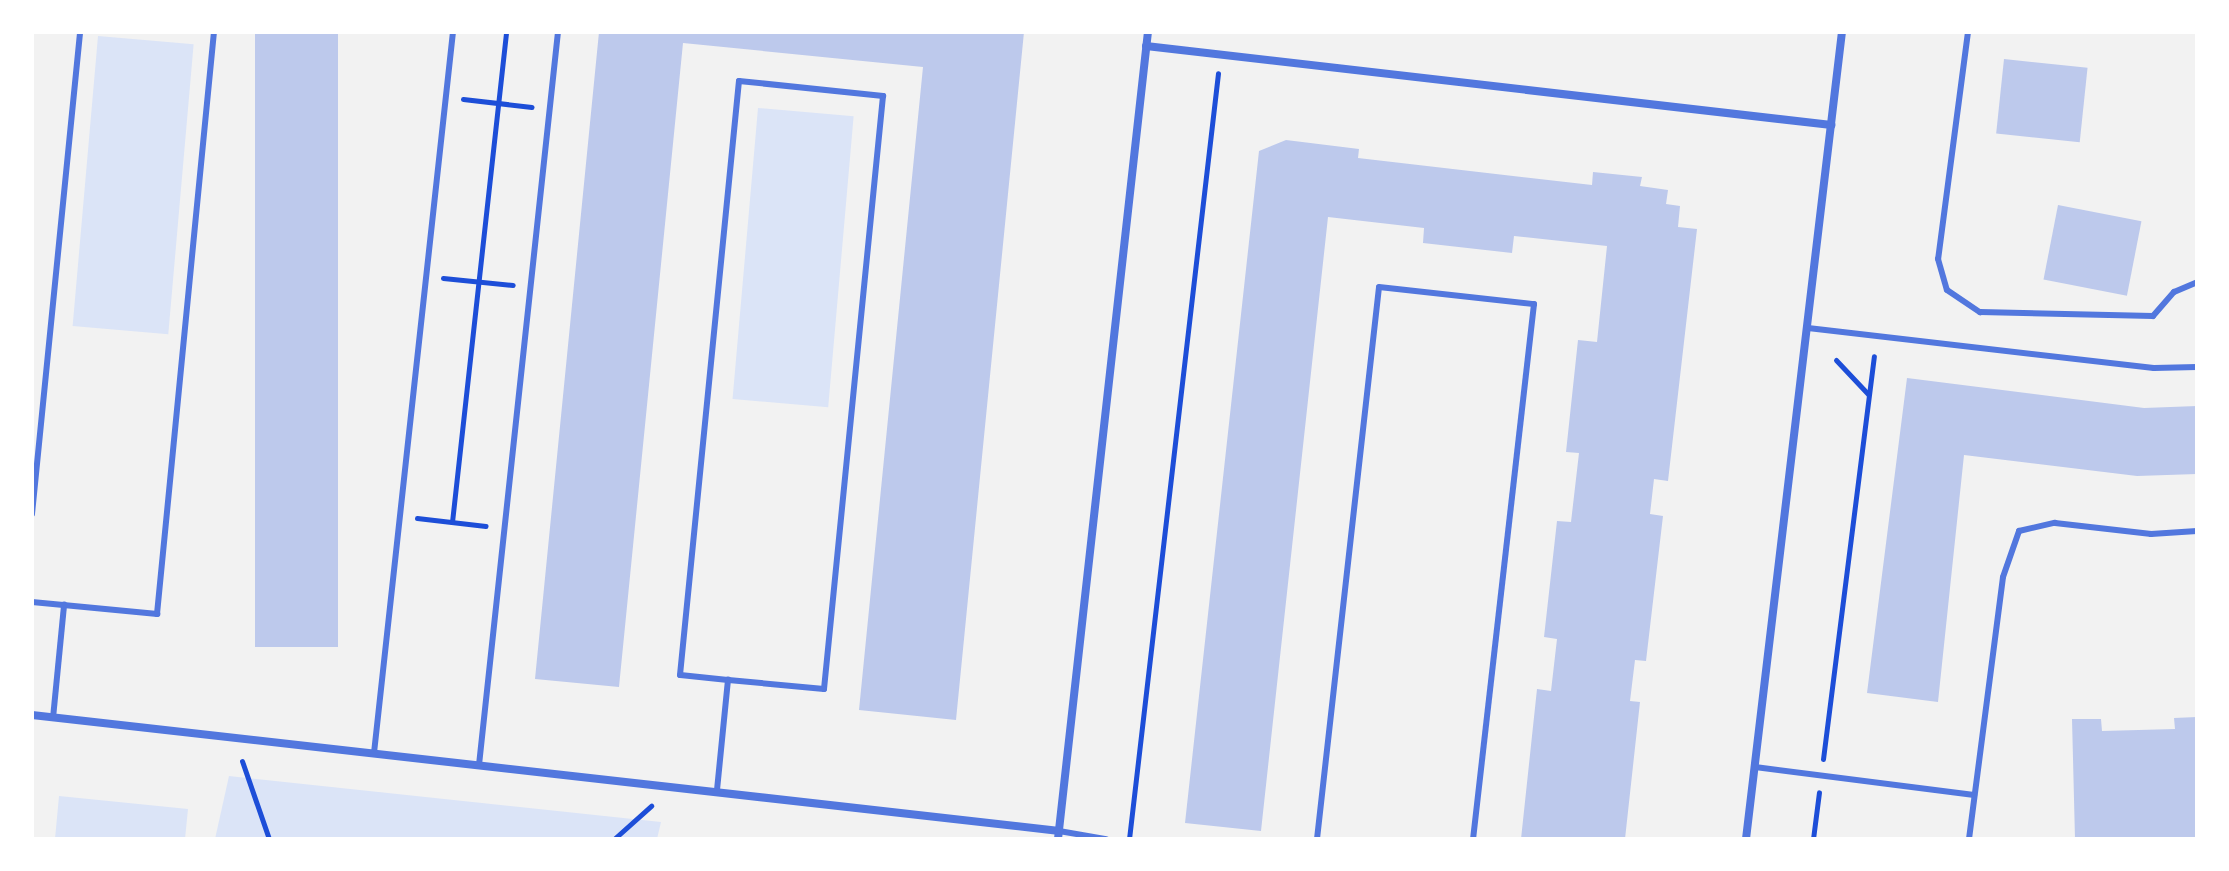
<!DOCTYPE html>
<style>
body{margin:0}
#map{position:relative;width:2229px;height:871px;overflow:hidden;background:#f2f2f2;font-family:"Golos Text",sans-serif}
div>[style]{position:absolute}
.green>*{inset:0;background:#dbe4f7;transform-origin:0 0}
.building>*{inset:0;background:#bdc9ec;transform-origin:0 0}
.path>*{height:5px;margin:-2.5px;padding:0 2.5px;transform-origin:2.5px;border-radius:2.5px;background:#1d4ed8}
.service>*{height:6px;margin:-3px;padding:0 3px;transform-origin:3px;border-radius:3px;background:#5277de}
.minor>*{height:8px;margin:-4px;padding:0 4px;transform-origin:4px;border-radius:4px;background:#5277de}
span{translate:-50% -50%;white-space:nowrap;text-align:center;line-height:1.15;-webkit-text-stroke:6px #fff;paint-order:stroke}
.frame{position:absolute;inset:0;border:34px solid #fff;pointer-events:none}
</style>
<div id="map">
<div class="green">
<i style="left:98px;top:36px;width:96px;height:291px;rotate:5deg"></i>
<i style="left:758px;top:108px;width:96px;height:292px;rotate:5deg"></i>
<i style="clip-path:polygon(229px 776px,661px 822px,657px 839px,215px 839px)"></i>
<i style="clip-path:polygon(59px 796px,188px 809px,185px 839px,55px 839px)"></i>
</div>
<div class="building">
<i style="left:255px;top:32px;width:83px;height:615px"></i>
<i style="clip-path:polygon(599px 32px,1024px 32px,956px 720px,859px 710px,923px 67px,683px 43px,619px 687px,535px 679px)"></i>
<i style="left:2004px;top:59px;width:84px;height:75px;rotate:6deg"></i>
<i style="clip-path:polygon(1286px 140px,1359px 149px,1358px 158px,1592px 185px,1593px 172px,1642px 177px,1640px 186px,1668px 190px,1666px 204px,1680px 206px,1678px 227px,1697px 229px,1668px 481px,1654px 479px,1650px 514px,1663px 516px,1646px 661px,1635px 660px,1630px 701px,1640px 702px,1625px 839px,1521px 839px,1537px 689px,1551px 691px,1557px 639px,1544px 637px,1557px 521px,1571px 522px,1579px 453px,1566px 452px,1578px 340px,1597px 342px,1607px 246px,1514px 236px,1512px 253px,1423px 243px,1424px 228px,1328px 217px,1261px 831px,1185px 823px,1259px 151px)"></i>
<i style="left:2058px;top:205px;width:85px;height:76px;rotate:11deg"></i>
<i style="clip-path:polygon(1907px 378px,2144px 408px,2197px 406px,2197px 474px,2137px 476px,1964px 455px,1938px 702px,1867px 693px)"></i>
<i style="clip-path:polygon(2197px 717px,2197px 839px,2075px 839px,2072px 719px,2101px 719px,2102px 731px,2175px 729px,2174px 718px)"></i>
</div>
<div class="path">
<i style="left:463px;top:99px;width:69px;rotate:6.6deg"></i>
<i style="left:443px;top:278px;width:70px;rotate:5.7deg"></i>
<i style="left:1836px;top:360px;width:47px;rotate:46.7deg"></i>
<i style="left:417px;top:518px;width:69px;rotate:6.6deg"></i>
<i style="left:452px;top:522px;width:493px;rotate:-83.7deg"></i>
<i style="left:1823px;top:759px;width:406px;rotate:-82.8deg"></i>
<i style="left:242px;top:761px;width:83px;rotate:70.9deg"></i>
<i style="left:614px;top:839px;width:50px;rotate:-41.7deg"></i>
<i style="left:1129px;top:839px;width:771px;rotate:-83.37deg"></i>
<i style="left:1813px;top:839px;width:47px;rotate:-82.7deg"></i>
</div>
<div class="service">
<i style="left:1968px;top:32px;width:229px;rotate:97.5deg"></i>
<i style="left:1938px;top:259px;width:32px;rotate:74deg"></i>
<i style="left:1947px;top:290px;width:40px;rotate:34deg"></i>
<i style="left:1980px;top:312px;width:173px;rotate:1.3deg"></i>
<i style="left:2153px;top:316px;width:32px;rotate:-49deg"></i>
<i style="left:2174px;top:292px;width:25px;rotate:-23deg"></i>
<i style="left:1808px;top:328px;width:348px;rotate:6.6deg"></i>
<i style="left:2154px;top:368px;width:43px;rotate:-1.3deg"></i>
<i style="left:32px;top:514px;width:484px;rotate:-84.3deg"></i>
<i style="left:32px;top:602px;width:126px;rotate:5.5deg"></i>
<i style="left:157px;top:614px;width:585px;rotate:-84.41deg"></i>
<i style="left:53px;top:718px;width:114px;rotate:-84.4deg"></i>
<i style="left:374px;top:753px;width:725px;rotate:-83.75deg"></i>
<i style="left:479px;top:765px;width:737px;rotate:-83.85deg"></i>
<i style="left:1755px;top:767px;width:221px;rotate:7.3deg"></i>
<i style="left:717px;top:790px;width:111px;rotate:-84.3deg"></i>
<i style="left:728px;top:680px;width:48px;rotate:-174.1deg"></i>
<i style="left:680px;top:675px;width:597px;rotate:-84.33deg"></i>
<i style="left:739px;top:81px;width:145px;rotate:5.9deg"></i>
<i style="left:883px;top:96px;width:596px;rotate:95.68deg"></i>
<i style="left:824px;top:689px;width:96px;rotate:-174.6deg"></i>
<i style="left:1059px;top:831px;width:48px;rotate:9.7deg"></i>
<i style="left:1317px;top:839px;width:555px;rotate:-83.59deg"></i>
<i style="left:1379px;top:287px;width:156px;rotate:6.3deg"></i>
<i style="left:1534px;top:304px;width:538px;rotate:96.5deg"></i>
<i style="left:1969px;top:839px;width:264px;rotate:-82.6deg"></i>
<i style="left:2003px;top:577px;width:49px;rotate:-70.8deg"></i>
<i style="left:2019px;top:531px;width:37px;rotate:-13deg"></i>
<i style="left:2055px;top:523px;width:97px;rotate:6.5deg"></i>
<i style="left:2151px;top:534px;width:46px;rotate:-3.7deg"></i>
</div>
<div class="minor">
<i style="left:1146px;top:46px;width:690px;rotate:6.58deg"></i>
<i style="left:32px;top:715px;width:1034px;rotate:6.44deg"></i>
<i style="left:1058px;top:839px;width:812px;rotate:-83.64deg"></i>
<i style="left:1746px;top:839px;width:813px;rotate:-83.22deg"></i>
</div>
<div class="frame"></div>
</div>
